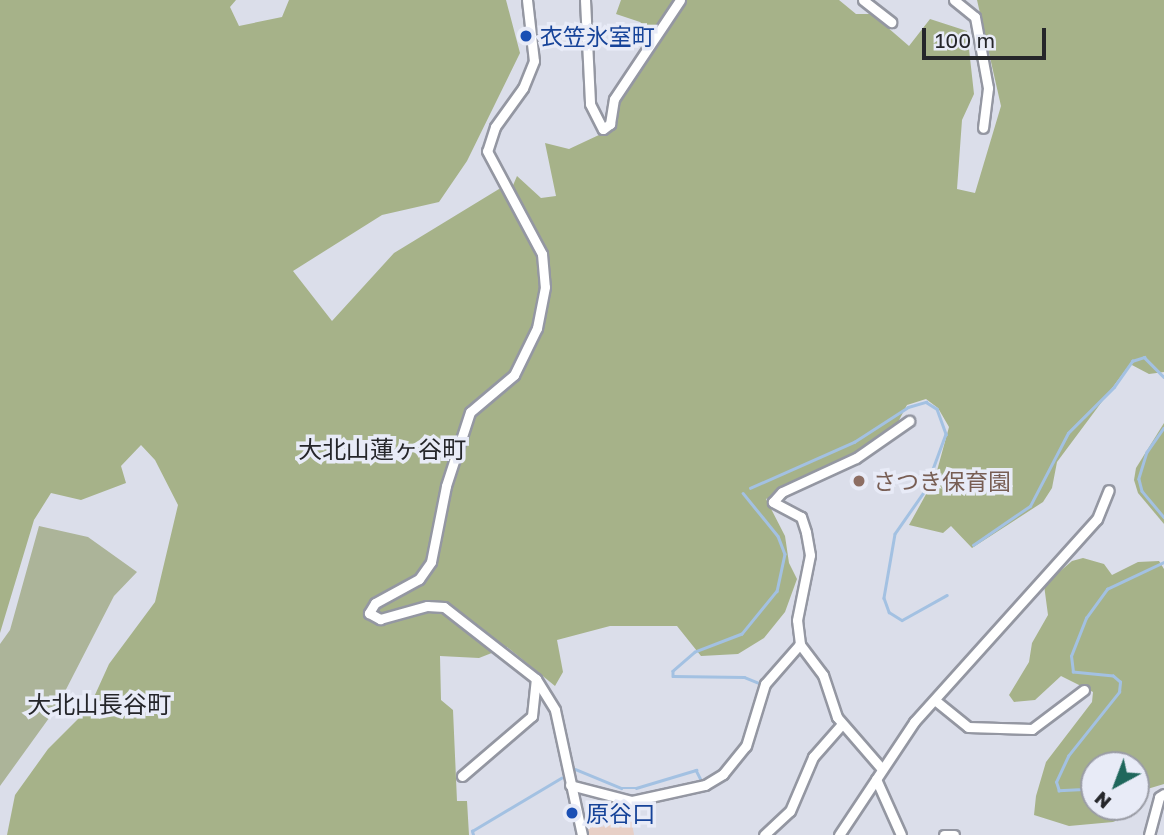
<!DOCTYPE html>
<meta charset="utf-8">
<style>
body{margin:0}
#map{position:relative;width:1164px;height:835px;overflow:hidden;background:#dbdeea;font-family:"Golos Text","Noto Sans JP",sans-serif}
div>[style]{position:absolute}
.commercial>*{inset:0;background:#e7cfc6}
.green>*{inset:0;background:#acb499}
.forest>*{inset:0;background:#a6b289}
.stream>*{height:2.5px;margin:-1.25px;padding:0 1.25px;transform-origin:1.25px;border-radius:1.25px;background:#a3c1e2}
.roads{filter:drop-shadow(2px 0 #9497a2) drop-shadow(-2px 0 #9497a2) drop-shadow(0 2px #9497a2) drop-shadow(0 -2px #9497a2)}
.minor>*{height:9px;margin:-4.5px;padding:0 4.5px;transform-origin:4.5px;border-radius:4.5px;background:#fff}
.dots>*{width:19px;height:19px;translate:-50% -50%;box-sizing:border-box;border:4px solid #e8ebf7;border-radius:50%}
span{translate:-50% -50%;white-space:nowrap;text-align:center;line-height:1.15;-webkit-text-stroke:7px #e8ebf7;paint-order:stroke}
.transit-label{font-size:23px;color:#164399}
.left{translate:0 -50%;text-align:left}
.education-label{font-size:23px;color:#785e54}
.neighbourhood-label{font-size:24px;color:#25262a}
.north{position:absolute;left:1080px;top:751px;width:70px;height:70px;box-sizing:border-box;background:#e8ebf7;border:2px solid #9a9ca5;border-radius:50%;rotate:221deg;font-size:19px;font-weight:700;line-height:28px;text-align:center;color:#25262a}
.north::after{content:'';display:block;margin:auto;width:24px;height:32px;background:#1f675c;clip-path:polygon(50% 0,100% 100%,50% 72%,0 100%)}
.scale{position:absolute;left:922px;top:28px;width:124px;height:32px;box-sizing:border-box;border:4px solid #25262a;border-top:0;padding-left:9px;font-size:21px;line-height:24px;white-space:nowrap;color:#25262a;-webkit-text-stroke:5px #e8ebf7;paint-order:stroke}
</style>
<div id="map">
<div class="commercial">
<i style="clip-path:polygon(609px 812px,632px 822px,634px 835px,587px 835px,583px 819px,603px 827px)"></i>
</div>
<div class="green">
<i style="clip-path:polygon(39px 526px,88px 537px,137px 572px,114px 596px,57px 707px,0 786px,0 644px,10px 630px)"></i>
</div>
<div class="forest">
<i style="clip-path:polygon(0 0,236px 0,230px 7px,239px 26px,282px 17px,289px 0,506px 0,520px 53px,467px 161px,439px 202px,382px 215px,293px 271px,332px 321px,394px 253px,499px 189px,511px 190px,517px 176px,541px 198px,556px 196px,545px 143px,569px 149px,616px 127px,622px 93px,644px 66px,658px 36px,640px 22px,616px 14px,621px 0,839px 0,856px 14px,872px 14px,909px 46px,930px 19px,967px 31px,974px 94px,962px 120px,957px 189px,975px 193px,1001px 106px,977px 0,1164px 0,1164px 372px,1149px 374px,1130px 364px,1057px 462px,1052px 488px,1043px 502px,972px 548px,951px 526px,943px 533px,909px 525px,935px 478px,949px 427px,938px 408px,926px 399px,907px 405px,898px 422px,852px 454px,766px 499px,785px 536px,789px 563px,797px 579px,785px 612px,764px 638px,738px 654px,701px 656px,677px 626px,610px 626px,557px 640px,563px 672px,555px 686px,507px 647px,479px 658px,440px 656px,441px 700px,453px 710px,457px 801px,467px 801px,469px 835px,7px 835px,15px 795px,48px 749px,89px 708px,109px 664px,155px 602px,178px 505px,155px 460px,141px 445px,121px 466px,126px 483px,81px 500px,51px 493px,34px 520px,0 633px)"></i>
<i style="clip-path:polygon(1164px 423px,1164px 524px,1138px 493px,1134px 480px,1136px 468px)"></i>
<i style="clip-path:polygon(evenodd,1083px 558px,1104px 564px,1112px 575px,1138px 562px,1159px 561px,1164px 569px,1164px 784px,1144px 790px,1138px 810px,1113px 822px,1069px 826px,1034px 815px,1036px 796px,1046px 762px,1092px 702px,1093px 692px,1061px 676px,1035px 700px,1014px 702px,1009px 695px,1029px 662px,1032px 643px,1048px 615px,1044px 585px,1072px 561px,1083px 558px,1094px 765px,1136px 765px,1136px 807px,1094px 807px,1094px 765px)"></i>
</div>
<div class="stream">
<i style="left:1164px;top:428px;width:29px;rotate:125deg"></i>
<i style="left:1147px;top:452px;width:28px;rotate:107deg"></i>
<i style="left:1139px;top:479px;width:12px;rotate:76deg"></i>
<i style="left:1142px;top:491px;width:34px;rotate:50deg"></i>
<i style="left:750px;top:488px;width:114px;rotate:-23.9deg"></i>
<i style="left:854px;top:442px;width:64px;rotate:-32.9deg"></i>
<i style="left:908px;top:407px;width:19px;rotate:-16deg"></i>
<i style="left:926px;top:402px;width:13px;rotate:32deg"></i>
<i style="left:937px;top:409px;width:27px;rotate:70deg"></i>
<i style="left:946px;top:434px;width:61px;rotate:110.2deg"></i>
<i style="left:925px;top:491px;width:52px;rotate:124.9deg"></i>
<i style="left:895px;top:534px;width:65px;rotate:99.8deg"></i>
<i style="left:884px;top:598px;width:15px;rotate:70deg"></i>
<i style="left:889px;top:612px;width:15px;rotate:32deg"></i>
<i style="left:902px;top:620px;width:51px;rotate:-29.1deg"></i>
<i style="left:743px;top:493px;width:55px;rotate:50.9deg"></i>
<i style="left:778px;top:536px;width:19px;rotate:69deg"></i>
<i style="left:785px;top:554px;width:38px;rotate:102deg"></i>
<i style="left:777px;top:591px;width:55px;rotate:129.1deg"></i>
<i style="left:742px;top:634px;width:50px;rotate:159deg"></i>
<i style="left:695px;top:652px;width:29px;rotate:139deg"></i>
<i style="left:673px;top:671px;width:5px;rotate:90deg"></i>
<i style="left:673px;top:676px;width:71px;rotate:0.8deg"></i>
<i style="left:744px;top:677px;width:18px;rotate:22deg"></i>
<i style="left:973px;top:545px;width:69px;rotate:-34.4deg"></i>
<i style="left:1030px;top:506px;width:82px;rotate:-62.5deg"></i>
<i style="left:1068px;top:433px;width:65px;rotate:-45deg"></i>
<i style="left:1114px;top:387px;width:32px;rotate:-55deg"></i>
<i style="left:1132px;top:361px;width:13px;rotate:-18deg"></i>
<i style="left:1144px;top:357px;width:28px;rotate:45deg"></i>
<i style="left:575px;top:769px;width:50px;rotate:22.4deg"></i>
<i style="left:621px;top:788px;width:15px"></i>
<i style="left:636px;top:788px;width:63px;rotate:-16.7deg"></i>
<i style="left:696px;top:770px;width:13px;rotate:63deg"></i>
<i style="left:1136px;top:778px;width:14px;rotate:34deg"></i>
<i style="left:1094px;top:789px;width:35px;rotate:177deg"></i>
<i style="left:1059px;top:791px;width:9px;rotate:-108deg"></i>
<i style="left:1056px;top:782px;width:29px;rotate:-65deg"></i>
<i style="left:1068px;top:756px;width:82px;rotate:-51.4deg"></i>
<i style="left:1119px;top:692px;width:10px;rotate:-84deg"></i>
<i style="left:1120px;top:682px;width:9px;rotate:-139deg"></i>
<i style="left:1113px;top:676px;width:40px;rotate:-174.3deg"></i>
<i style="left:1073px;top:672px;width:16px;rotate:-97deg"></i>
<i style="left:1071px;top:656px;width:41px;rotate:-68.5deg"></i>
<i style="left:1086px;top:618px;width:36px;rotate:-54deg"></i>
<i style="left:1107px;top:589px;width:63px;rotate:-25.3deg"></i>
<i style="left:473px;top:835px;width:4px;rotate:-104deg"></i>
<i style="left:472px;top:831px;width:104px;rotate:-30.8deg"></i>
</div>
<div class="roads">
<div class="minor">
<i style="left:527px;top:0;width:61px;rotate:83.5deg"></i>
<i style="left:534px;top:61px;width:29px;rotate:112deg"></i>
<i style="left:523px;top:88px;width:48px;rotate:125.7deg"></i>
<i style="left:495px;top:127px;width:25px;rotate:108deg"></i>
<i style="left:487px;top:151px;width:117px;rotate:61.9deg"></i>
<i style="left:542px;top:254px;width:33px;rotate:85deg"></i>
<i style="left:545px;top:287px;width:42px;rotate:101deg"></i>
<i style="left:537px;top:328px;width:52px;rotate:116.1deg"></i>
<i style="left:514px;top:375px;width:57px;rotate:139.9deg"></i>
<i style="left:470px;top:412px;width:78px;rotate:108deg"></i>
<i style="left:446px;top:486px;width:77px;rotate:101.2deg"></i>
<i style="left:431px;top:562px;width:21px;rotate:125deg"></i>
<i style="left:419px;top:579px;width:50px;rotate:151.4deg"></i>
<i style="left:375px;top:603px;width:12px;rotate:121deg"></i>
<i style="left:369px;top:613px;width:13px;rotate:29deg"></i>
<i style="left:380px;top:619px;width:49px;rotate:-15.5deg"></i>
<i style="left:427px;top:606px;width:17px;rotate:3deg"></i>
<i style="left:444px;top:607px;width:117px;rotate:38deg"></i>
<i style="left:536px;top:679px;width:36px;rotate:58deg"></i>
<i style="left:555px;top:710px;width:128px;rotate:77.8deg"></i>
<i style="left:585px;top:0;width:104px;rotate:87.2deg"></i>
<i style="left:590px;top:104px;width:28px;rotate:63deg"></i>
<i style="left:603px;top:129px;width:9px;rotate:-36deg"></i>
<i style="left:610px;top:124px;width:25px;rotate:-81deg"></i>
<i style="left:614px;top:99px;width:119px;rotate:-56.3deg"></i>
<i style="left:863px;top:0;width:36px;rotate:38deg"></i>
<i style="left:954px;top:0;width:27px;rotate:39deg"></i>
<i style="left:975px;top:17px;width:72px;rotate:79.6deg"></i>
<i style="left:988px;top:88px;width:40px;rotate:97.1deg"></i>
<i style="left:936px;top:701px;width:41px;rotate:39.1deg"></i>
<i style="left:968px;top:727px;width:64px;rotate:1.8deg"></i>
<i style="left:1032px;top:729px;width:65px;rotate:-36.9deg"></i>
<i style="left:882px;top:769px;width:69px;rotate:-130.9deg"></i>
<i style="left:837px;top:717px;width:44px;rotate:-108.4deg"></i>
<i style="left:823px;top:675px;width:39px;rotate:-127deg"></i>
<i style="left:800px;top:644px;width:24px;rotate:-97deg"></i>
<i style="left:797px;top:620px;width:66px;rotate:-78.7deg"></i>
<i style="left:810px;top:555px;width:23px;rotate:-100deg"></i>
<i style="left:806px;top:532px;width:16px;rotate:-108deg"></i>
<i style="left:801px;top:517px;width:32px;rotate:-152deg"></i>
<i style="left:773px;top:502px;width:13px;rotate:-48deg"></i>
<i style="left:782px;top:492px;width:81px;rotate:-24.7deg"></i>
<i style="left:856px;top:458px;width:65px;rotate:-34.9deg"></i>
<i style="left:462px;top:776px;width:92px;rotate:-40.6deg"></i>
<i style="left:532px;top:716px;width:37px;rotate:-84deg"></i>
<i style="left:876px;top:779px;width:61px;rotate:65.9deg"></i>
<i style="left:570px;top:785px;width:64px;rotate:14.5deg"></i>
<i style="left:632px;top:801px;width:75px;rotate:-12.4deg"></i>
<i style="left:705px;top:785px;width:21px;rotate:-31deg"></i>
<i style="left:723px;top:774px;width:36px;rotate:-51deg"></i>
<i style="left:746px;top:746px;width:65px;rotate:-73deg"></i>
<i style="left:765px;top:684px;width:53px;rotate:-48.8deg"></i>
<i style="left:764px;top:835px;width:35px;rotate:-43deg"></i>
<i style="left:790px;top:811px;width:59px;rotate:-66.9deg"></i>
<i style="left:813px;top:757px;width:44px;rotate:-48.7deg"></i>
<i style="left:839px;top:835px;width:136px;rotate:-56.4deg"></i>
<i style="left:914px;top:722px;width:273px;rotate:-48deg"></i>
<i style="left:1097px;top:519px;width:31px;rotate:-68deg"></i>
<i style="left:944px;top:835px;width:10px"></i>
<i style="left:1149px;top:835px;width:39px;rotate:-75deg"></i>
<i style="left:1159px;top:797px;width:6px;rotate:-31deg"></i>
</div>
</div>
<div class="dots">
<i style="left:526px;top:36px;background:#1a4fb4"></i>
<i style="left:859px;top:481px;background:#8d6e63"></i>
<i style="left:572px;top:813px;background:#1a4fb4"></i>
</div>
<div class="transit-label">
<span class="left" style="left:540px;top:36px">衣笠氷室町</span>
<span class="left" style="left:586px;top:813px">原谷口</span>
</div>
<div class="education-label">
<span class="left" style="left:873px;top:481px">さつき保育園</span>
</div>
<div class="neighbourhood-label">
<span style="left:382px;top:449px">大北山蓮ヶ谷町</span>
<span style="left:99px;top:704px">大北山長谷町</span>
</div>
<div class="north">N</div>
<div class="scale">100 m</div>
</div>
